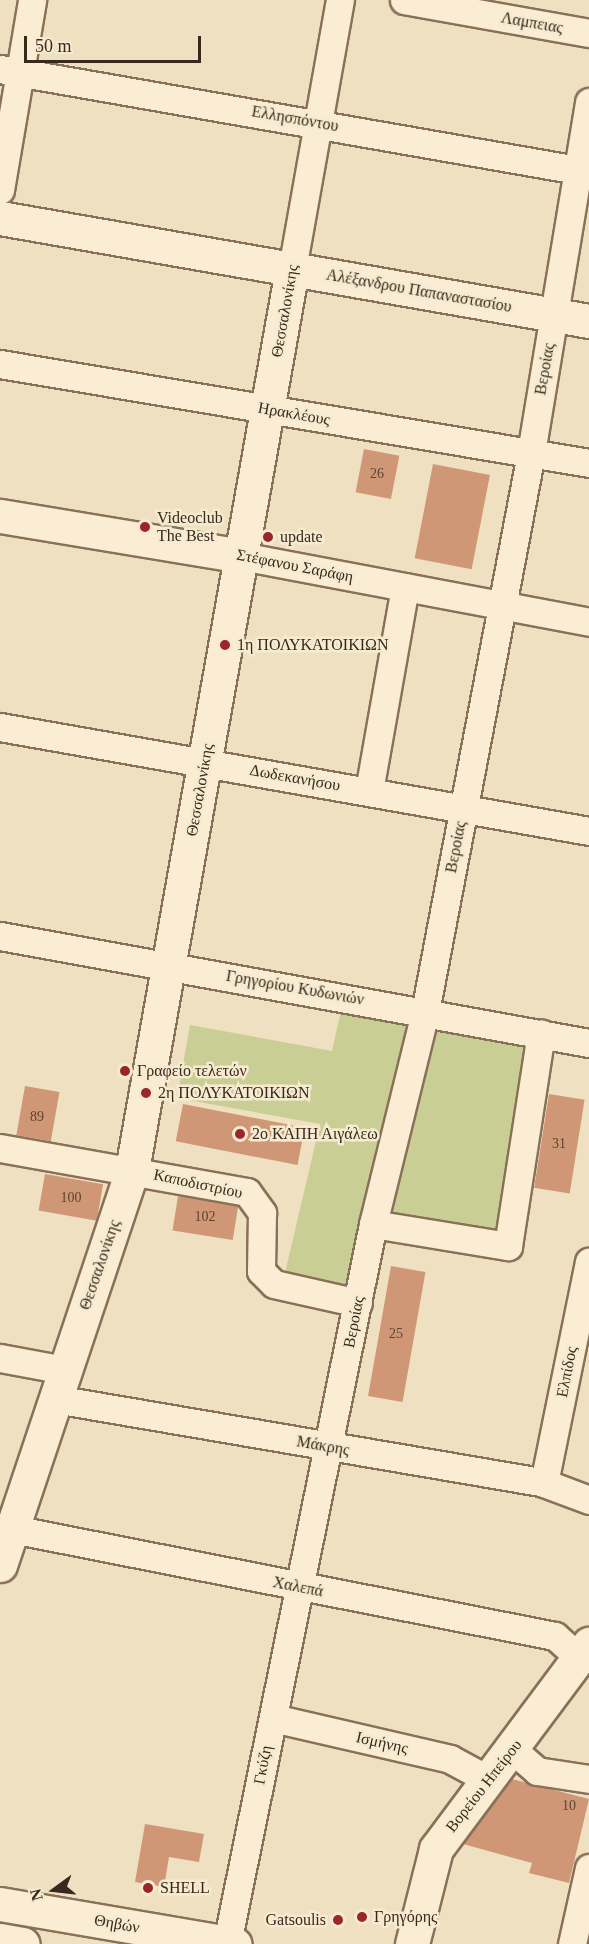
<!DOCTYPE html>
<meta charset="utf-8">
<style>
body{margin:0}
#map{position:relative;width:589px;height:1944px;overflow:hidden;background:#efe0c1;font-family:"Times New Roman",serif}
div>[style]{position:absolute}
.green>*{inset:0;background:#c9ce94}
.building>*{inset:0;background:#cf9775;transform-origin:0 0}
.roads{filter:drop-shadow(2px 0 #897058) drop-shadow(-2px 0 #897058) drop-shadow(0 2px #897058) drop-shadow(0 -2px #897058)}
.street>*{height:27px;margin:-13.5px;padding:0 13.5px;transform-origin:13.5px;border-radius:13.5px;background:#faedd4}
.secondary>*{height:33px;margin:-16.5px;padding:0 16.5px;transform-origin:16.5px;border-radius:16.5px;background:#faedd4}
.dots>*{width:16px;height:16px;translate:-50% -50%;box-sizing:border-box;border:3px solid #f6ead0;border-radius:50%}
span{translate:-50% -50%;white-space:nowrap;text-align:center;line-height:1.15;-webkit-text-stroke:5px #f6ead0;paint-order:stroke}
.number-label{font-size:14px;color:#5e4433}
.number-label span{-webkit-text-stroke-width:0}
.street-label{font-size:16px;color:#38291d}
.poi-label{font-size:16px;color:#38291d}
.left{translate:0 -50%;text-align:left}
.right{translate:-100% -50%;text-align:right}
.north{position:absolute;left:24px;top:1860px;width:60px;height:60px;-webkit-text-stroke:4px #f6ead0;paint-order:stroke;rotate:255deg;font-size:16px;font-weight:700;line-height:24px;text-align:center;color:#38291d}
.north::after{content:'';display:block;margin:auto;width:21px;height:27px;background:#38291d;clip-path:polygon(50% 0,100% 100%,50% 72%,0 100%)}
.scale{position:absolute;left:24px;top:36px;width:177px;height:27px;box-sizing:border-box;border:3px solid #38291d;border-top:0;padding-left:8px;font-size:18px;line-height:21px;white-space:nowrap;color:#38291d;-webkit-text-stroke:4px #f6ead0;paint-order:stroke}
</style>
<div id="map">
<div class="green">
<i style="clip-path:polygon(342px 1006px,532px 1041px,499px 1231px,368px 1210px,353px 1289px,285px 1273px,320px 1124px,177px 1098px,190px 1025px,332px 1051px)"></i>
</div>
<div class="building">
<i style="left:364px;top:449px;width:36px;height:44px;rotate:11deg"></i>
<i style="left:433px;top:464px;width:58px;height:96px;rotate:11deg"></i>
<i style="left:25px;top:1086px;width:35px;height:50px;rotate:10deg"></i>
<i style="left:549px;top:1094px;width:36px;height:95px;rotate:9deg"></i>
<i style="left:183px;top:1104px;width:124px;height:38px;rotate:11deg"></i>
<i style="left:45px;top:1174px;width:59px;height:37px;rotate:10deg"></i>
<i style="left:178px;top:1196px;width:61px;height:35px;rotate:9deg"></i>
<i style="left:391px;top:1266px;width:35px;height:132px;rotate:10deg"></i>
<i style="clip-path:polygon(512px 1779px,589px 1799px,569px 1883px,529px 1873px,532px 1863px,463px 1844px)"></i>
<i style="clip-path:polygon(145px 1824px,204px 1834px,199px 1862px,169px 1857px,164px 1887px,135px 1882px)"></i>
</div>
<div class="roads">
<div class="street">
<i style="left:404px;top:0;width:188px;rotate:10.1deg"></i>
<i style="left:0;top:69px;width:598px;rotate:9.92deg"></i>
<i style="left:0;top:190px;width:193px;rotate:-80.4deg"></i>
<i style="left:292px;top:269px;width:273px;rotate:-79.9deg"></i>
<i style="left:0;top:364px;width:597px;rotate:9.54deg"></i>
<i style="left:241px;top:556px;width:354px;rotate:10.7deg"></i>
<i style="left:0;top:727px;width:598px;rotate:10.01deg"></i>
<i style="left:369px;top:791px;width:207px;rotate:-80deg"></i>
<i style="left:0;top:936px;width:599px;rotate:10.3deg"></i>
<i style="left:0;top:1148px;width:251px;rotate:10.1deg"></i>
<i style="left:247px;top:1192px;width:26px;rotate:54deg"></i>
<i style="left:262px;top:1213px;width:58px;rotate:91deg"></i>
<i style="left:261px;top:1271px;width:18px;rotate:45deg"></i>
<i style="left:274px;top:1284px;width:86px;rotate:12.7deg"></i>
<i style="left:373px;top:1224px;width:137px;rotate:9.3deg"></i>
<i style="left:508px;top:1246px;width:215px;rotate:-81.2deg"></i>
<i style="left:0;top:1358px;width:66px;rotate:10.5deg"></i>
<i style="left:55px;top:1399px;width:496px;rotate:9.7deg"></i>
<i style="left:544px;top:1483px;width:48px;rotate:20.7deg"></i>
<i style="left:544px;top:1483px;width:226px;rotate:-78.5deg"></i>
<i style="left:12px;top:1529px;width:553px;rotate:11.15deg"></i>
<i style="left:555px;top:1636px;width:31px;rotate:42deg"></i>
<i style="left:273px;top:1718px;width:182px;rotate:13deg"></i>
<i style="left:450px;top:1759px;width:42px;rotate:28.4deg"></i>
<i style="left:513px;top:1750px;width:32px;rotate:41deg"></i>
<i style="left:537px;top:1771px;width:53px;rotate:8.7deg"></i>
<i style="left:227px;top:1943px;width:734px;rotate:-78.52deg"></i>
<i style="left:373px;top:1224px;width:218px;rotate:-76.2deg"></i>
<i style="left:425px;top:1012px;width:569px;rotate:-79.26deg"></i>
<i style="left:531px;top:453px;width:356px;rotate:-80.6deg"></i>
<i style="left:572px;top:1944px;width:78px;rotate:-77.4deg"></i>
</div>
<div class="secondary">
<i style="left:0;top:218px;width:598px;rotate:9.92deg"></i>
<i style="left:0;top:516px;width:244px;rotate:9.4deg"></i>
<i style="left:0;top:1565px;width:416px;rotate:-71.5deg"></i>
<i style="left:132px;top:1170px;width:915px;rotate:-79.93deg"></i>
<i style="left:0;top:1904px;width:238px;rotate:9.7deg"></i>
<i style="left:0;top:1940px;width:23px;rotate:10deg"></i>
<i style="left:412px;top:1944px;width:98px;rotate:-75.8deg"></i>
<i style="left:436px;top:1849px;width:256px;rotate:-53.3deg"></i>
</div>
</div>
<div class="dots">
<i style="left:145px;top:527px;background:#9a262b"></i>
<i style="left:268px;top:537px;background:#9a262b"></i>
<i style="left:225px;top:645px;background:#9a262b"></i>
<i style="left:125px;top:1071px;background:#9a262b"></i>
<i style="left:146px;top:1093px;background:#9a262b"></i>
<i style="left:240px;top:1134px;background:#9a262b"></i>
<i style="left:148px;top:1888px;background:#9a262b"></i>
<i style="left:362px;top:1917px;background:#9a262b"></i>
<i style="left:338px;top:1920px;background:#9a262b"></i>
</div>
<div class="number-label">
<span style="left:377px;top:474px">26</span>
<span style="left:37px;top:1117px">89</span>
<span style="left:559px;top:1144px">31</span>
<span style="left:71px;top:1198px">100</span>
<span style="left:205px;top:1217px">102</span>
<span style="left:396px;top:1334px">25</span>
<span style="left:569px;top:1806px">10</span>
</div>
<div class="street-label">
<span style="left:532px;top:23px;rotate:10deg">Λαμπειας</span>
<span style="left:295px;top:119px;rotate:10deg">Ελλησπόντου</span>
<span style="left:419px;top:291px;rotate:10deg">Αλέξανδρου Παπαναστασίου</span>
<span style="left:285px;top:311px;rotate:-80deg">Θεσσαλονίκης</span>
<span style="left:545px;top:369px;rotate:-80deg">Βεροίας</span>
<span style="left:294px;top:414px;rotate:10deg">Ηρακλέους</span>
<span style="left:295px;top:566px;rotate:11deg">Στέφανου Σαράφη</span>
<span style="left:295px;top:778px;rotate:10deg">Δωδεκανήσου</span>
<span style="left:200px;top:790px;rotate:-80deg">Θεσσαλονίκης</span>
<span style="left:456px;top:847px;rotate:-79deg">Βεροίας</span>
<span style="left:295px;top:988px;rotate:10deg">Γρηγορίου Κυδωνιών</span>
<span style="left:198px;top:1184px;rotate:12deg">Καποδιστρίου</span>
<span style="left:100px;top:1265px;rotate:-71deg">Θεσσαλονίκης</span>
<span style="left:354px;top:1322px;rotate:-79deg">Βεροίας</span>
<span style="left:567px;top:1372px;rotate:-79deg">Ελπίδος</span>
<span style="left:323px;top:1446px;rotate:10deg">Μάκρης</span>
<span style="left:298px;top:1587px;rotate:11deg">Χαλεπά</span>
<span style="left:382px;top:1743px;rotate:13deg">Ισμήνης</span>
<span style="left:263px;top:1765px;rotate:-79deg">Γκύζη</span>
<span style="left:484px;top:1786px;rotate:-52deg">Βορείου Ηπείρου</span>
<span style="left:117px;top:1924px;rotate:10deg">Θηβών</span>
</div>
<div class="poi-label">
<span class="left" style="left:157px;top:527px">Videoclub<br>The Best</span>
<span class="left" style="left:280px;top:537px">update</span>
<span class="left" style="left:237px;top:645px">1η ΠΟΛΥΚΑΤΟΙΚΙΩΝ</span>
<span class="left" style="left:137px;top:1071px">Γραφείο τελετών</span>
<span class="left" style="left:158px;top:1093px">2η ΠΟΛΥΚΑΤΟΙΚΙΩΝ</span>
<span class="left" style="left:252px;top:1134px">2ο ΚΑΠΗ Αιγάλεω</span>
<span class="left" style="left:160px;top:1888px">SHELL</span>
<span class="left" style="left:374px;top:1917px">Γρηγόρης</span>
<span class="right" style="left:326px;top:1920px">Gatsoulis</span>
</div>
<div class="north">N</div>
<div class="scale">50 m</div>
</div>
